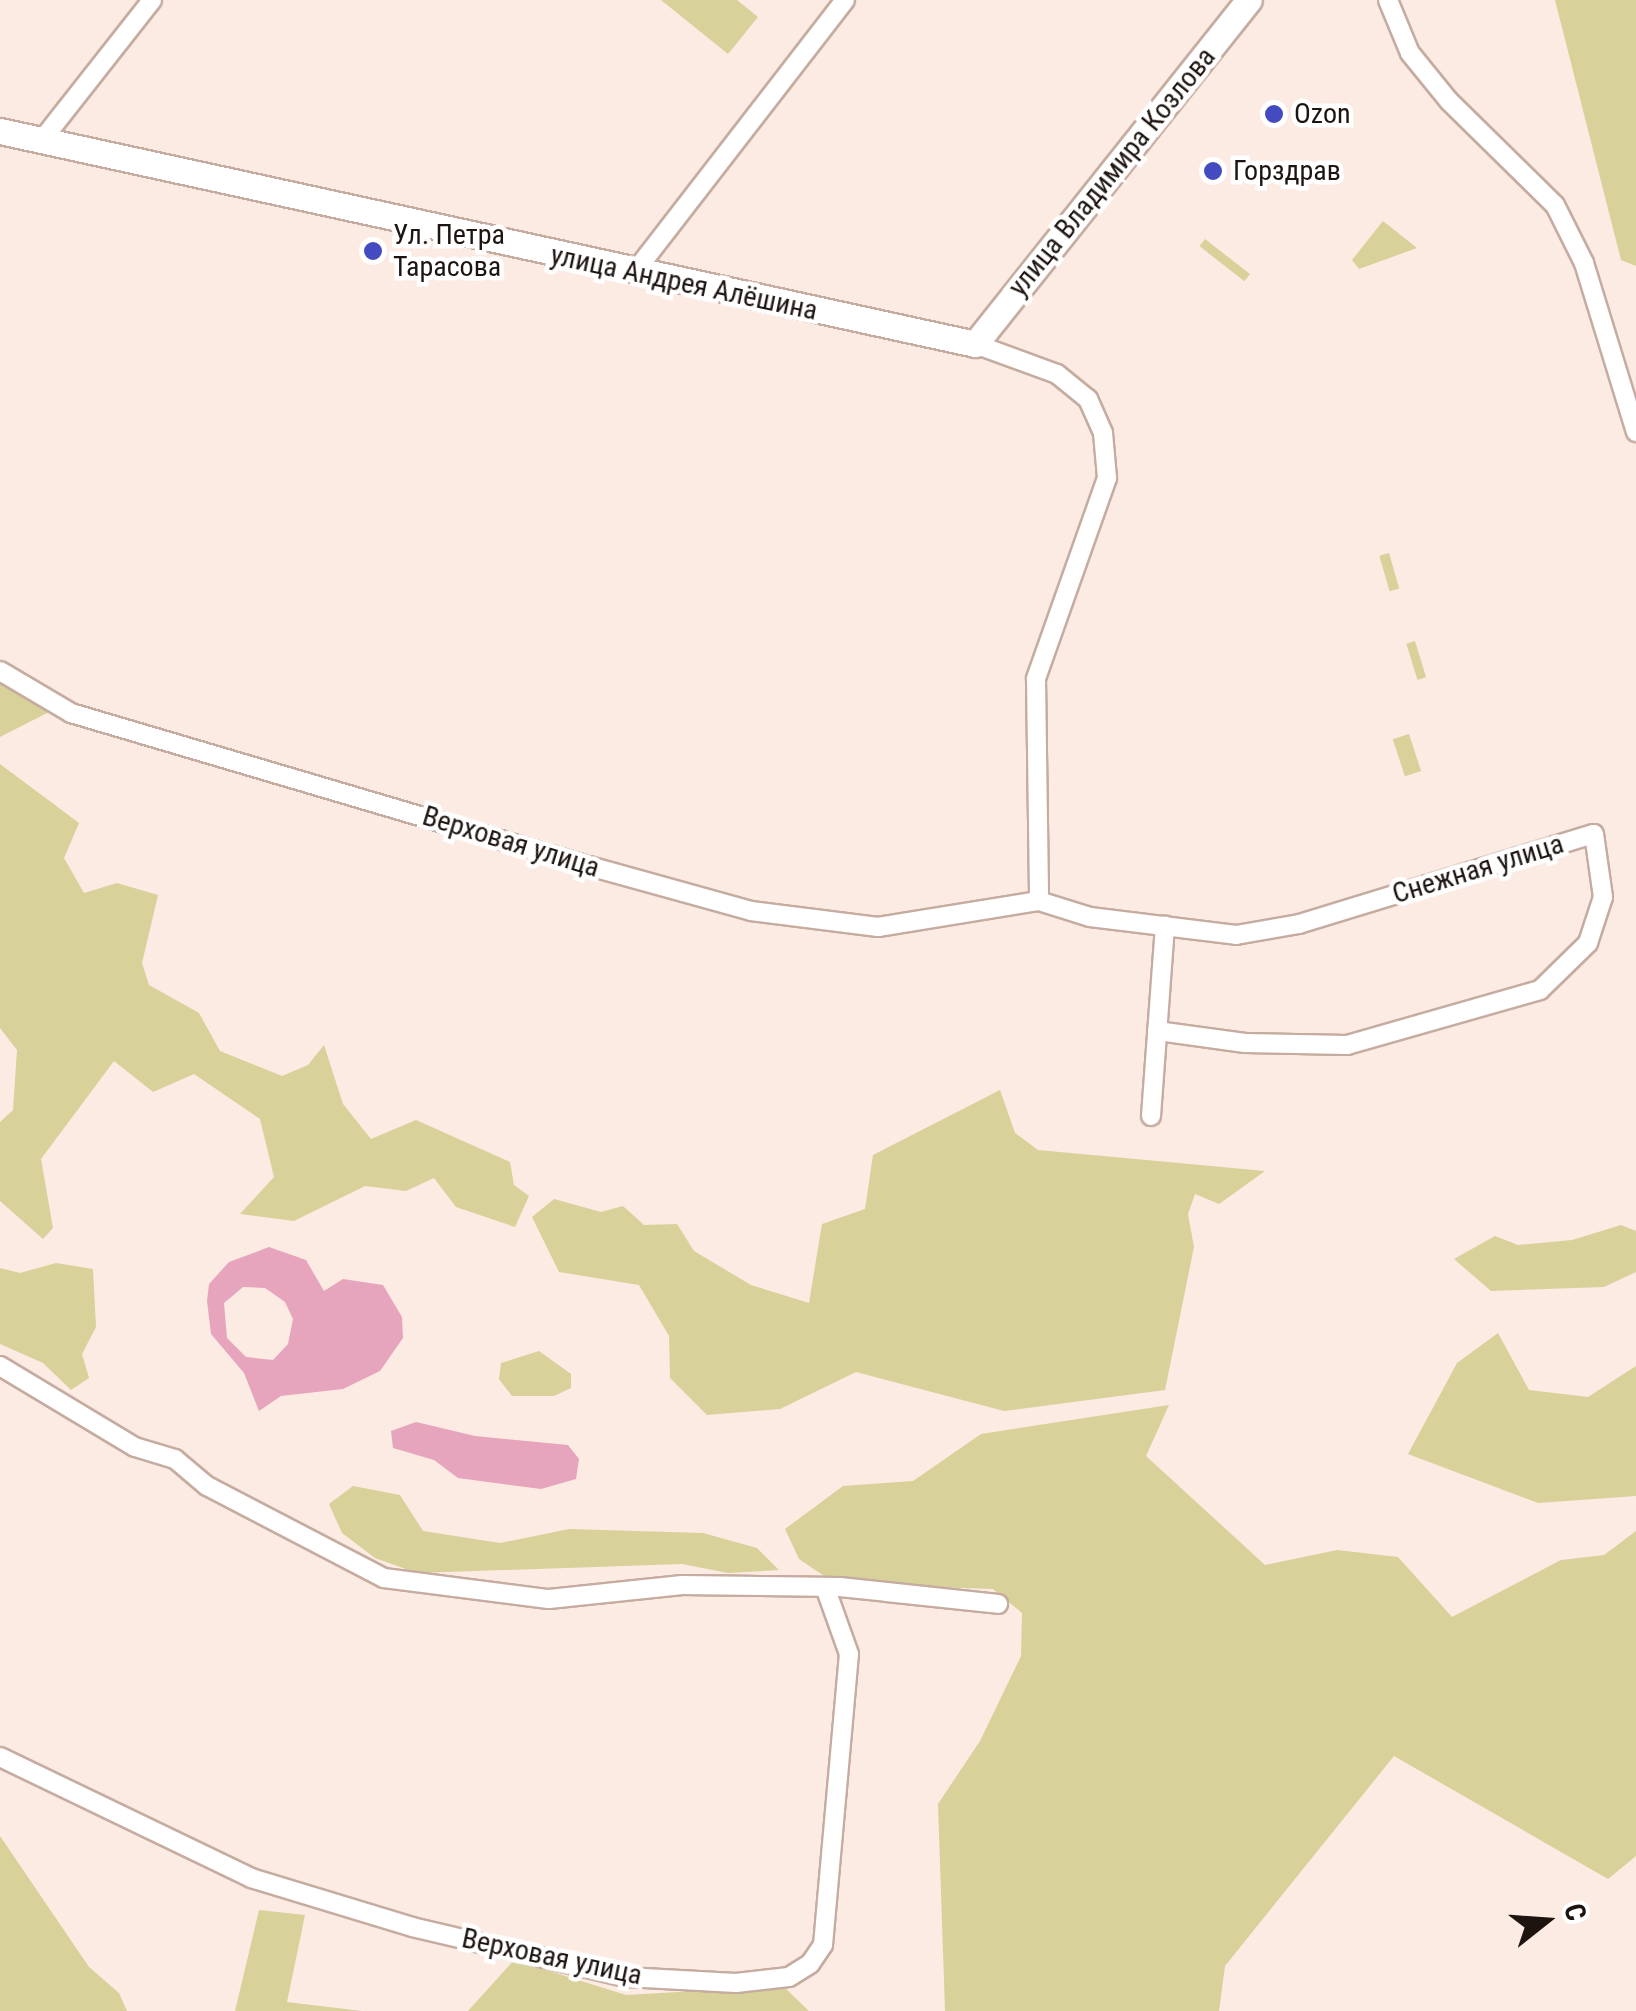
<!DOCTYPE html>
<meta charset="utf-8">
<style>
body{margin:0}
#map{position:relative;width:1636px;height:2011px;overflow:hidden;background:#fbebe3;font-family:"Roboto Condensed",sans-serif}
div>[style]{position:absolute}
.green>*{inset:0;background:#d8d19a;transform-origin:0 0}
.water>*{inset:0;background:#e7a4bd}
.roads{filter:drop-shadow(2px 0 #c6aca0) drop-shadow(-2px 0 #c6aca0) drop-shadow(0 2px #c6aca0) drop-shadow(0 -2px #c6aca0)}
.street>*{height:18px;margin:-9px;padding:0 9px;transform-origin:9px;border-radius:9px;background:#fff}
.secondary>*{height:25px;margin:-12.5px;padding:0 12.5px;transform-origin:12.5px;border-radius:12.5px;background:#fff}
.dots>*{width:28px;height:28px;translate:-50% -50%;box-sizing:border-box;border:5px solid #fff;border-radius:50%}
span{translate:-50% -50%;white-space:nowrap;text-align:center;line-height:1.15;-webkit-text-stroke:9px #fff;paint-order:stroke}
.poi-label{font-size:28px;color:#1d1410}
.left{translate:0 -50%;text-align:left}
.street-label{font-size:28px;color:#1d1410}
.north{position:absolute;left:1496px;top:1871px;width:100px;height:100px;-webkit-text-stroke:8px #fff;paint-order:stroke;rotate:73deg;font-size:28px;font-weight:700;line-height:40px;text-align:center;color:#1d1410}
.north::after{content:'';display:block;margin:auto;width:35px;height:45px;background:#1d1410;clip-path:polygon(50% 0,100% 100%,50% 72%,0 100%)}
</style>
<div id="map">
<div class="green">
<i style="clip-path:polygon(661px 0,737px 0,758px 17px,728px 54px)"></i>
<i style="clip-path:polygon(1555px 0,1636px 0,1636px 266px,1621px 260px)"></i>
<i style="clip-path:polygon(1383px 221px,1417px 248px,1359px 269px,1352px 260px)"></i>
<i style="left:1205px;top:239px;width:57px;height:9px;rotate:38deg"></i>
<i style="left:1389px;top:553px;width:37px;height:10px;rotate:74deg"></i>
<i style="left:1415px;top:641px;width:38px;height:9px;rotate:73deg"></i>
<i style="clip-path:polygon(0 681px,51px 711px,0 737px)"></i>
<i style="left:1409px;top:734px;width:39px;height:17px;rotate:72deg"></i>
<i style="clip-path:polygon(0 764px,79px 823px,64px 858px,84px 893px,117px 883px,158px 895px,142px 963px,149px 985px,199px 1013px,220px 1051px,282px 1076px,308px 1065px,324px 1045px,343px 1104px,371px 1139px,416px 1120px,510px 1162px,514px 1185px,529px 1196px,515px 1227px,456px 1207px,434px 1178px,406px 1191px,365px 1186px,294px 1221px,240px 1214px,274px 1177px,260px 1119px,194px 1074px,153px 1092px,114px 1061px,41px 1159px,53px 1228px,43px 1239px,0 1201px,0 1122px,13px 1110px,17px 1050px,0 1028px)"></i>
<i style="clip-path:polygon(1000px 1090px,1015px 1133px,1038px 1150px,1265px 1171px,1219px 1204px,1195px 1194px,1188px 1214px,1194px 1247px,1165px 1390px,1004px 1411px,856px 1372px,780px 1409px,707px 1415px,670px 1378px,669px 1336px,639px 1285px,559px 1272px,532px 1217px,554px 1199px,601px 1212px,623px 1206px,644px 1225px,677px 1224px,694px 1251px,751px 1285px,809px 1303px,822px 1224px,865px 1209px,873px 1155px)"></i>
<i style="clip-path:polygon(1621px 1225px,1636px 1231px,1636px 1272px,1604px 1287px,1491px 1291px,1454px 1259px,1495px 1236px,1518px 1245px,1572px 1240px)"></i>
<i style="clip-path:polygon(56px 1263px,93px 1269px,96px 1327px,82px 1354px,89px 1378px,71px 1390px,43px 1363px,0 1344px,0 1268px,20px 1273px)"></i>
<i style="clip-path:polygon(1498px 1333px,1529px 1390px,1588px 1397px,1636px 1366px,1636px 1496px,1538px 1503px,1408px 1454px,1457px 1363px)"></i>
<i style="clip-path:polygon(539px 1351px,571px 1374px,571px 1388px,554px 1396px,512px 1396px,499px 1379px,501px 1363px)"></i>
<i style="clip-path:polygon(1169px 1405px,1146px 1456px,1265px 1565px,1337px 1550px,1398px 1557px,1452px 1617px,1561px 1560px,1604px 1555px,1636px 1531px,1636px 1856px,1608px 1879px,1394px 1756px,1225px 1966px,1219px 2011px,945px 2011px,938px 1804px,980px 1741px,1021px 1656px,1022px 1613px,993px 1589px,836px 1584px,799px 1559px,785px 1529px,843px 1486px,913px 1481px,981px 1434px)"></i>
<i style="clip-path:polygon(353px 1486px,400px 1495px,423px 1531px,500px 1543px,569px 1529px,703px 1533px,757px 1548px,779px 1570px,728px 1573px,682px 1564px,417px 1573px,375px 1558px,342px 1533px,329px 1504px)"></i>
<i style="clip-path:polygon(0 1836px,89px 1967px,119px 1993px,127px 2011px,0 2011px)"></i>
<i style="clip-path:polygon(259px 1910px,305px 1915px,287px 2002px,362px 2011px,235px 2011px)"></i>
<i style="clip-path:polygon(514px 1960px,626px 1995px,783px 1986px,809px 2011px,468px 2011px)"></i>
</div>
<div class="water">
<i style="clip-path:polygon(evenodd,269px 1247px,306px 1260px,324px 1291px,343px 1279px,383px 1285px,402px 1317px,403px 1338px,380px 1371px,343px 1389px,281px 1396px,259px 1411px,244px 1373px,211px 1334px,207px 1301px,209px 1284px,229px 1262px,269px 1247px,243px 1287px,265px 1288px,285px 1302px,293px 1319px,288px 1344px,273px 1360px,246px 1357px,227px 1338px,224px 1303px,243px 1287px)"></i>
<i style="clip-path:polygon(416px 1422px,475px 1436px,568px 1445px,579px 1459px,576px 1479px,541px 1489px,458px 1478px,434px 1460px,393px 1448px,391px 1431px)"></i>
</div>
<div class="roads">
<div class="street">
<i style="left:1388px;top:0;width:57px;rotate:67.5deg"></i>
<i style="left:1410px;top:53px;width:62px;rotate:50.9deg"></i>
<i style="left:1449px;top:101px;width:148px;rotate:44.5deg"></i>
<i style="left:1555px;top:205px;width:65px;rotate:63.4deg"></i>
<i style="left:1584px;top:263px;width:177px;rotate:72.9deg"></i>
<i style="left:42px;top:140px;width:178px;rotate:-51.8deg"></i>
<i style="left:634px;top:273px;width:345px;rotate:-52.3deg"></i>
<i style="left:975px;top:344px;width:87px;rotate:20.1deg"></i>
<i style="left:1057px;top:374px;width:40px;rotate:39deg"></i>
<i style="left:1088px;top:399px;width:37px;rotate:66deg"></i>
<i style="left:1103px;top:433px;width:45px;rotate:84.9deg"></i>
<i style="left:1107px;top:478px;width:213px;rotate:109.5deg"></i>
<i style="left:1036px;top:679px;width:222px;rotate:89.2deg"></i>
<i style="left:0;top:671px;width:82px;rotate:30.6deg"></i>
<i style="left:71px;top:713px;width:540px;rotate:16.46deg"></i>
<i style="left:589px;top:866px;width:168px;rotate:15.5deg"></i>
<i style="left:751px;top:911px;width:128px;rotate:7.2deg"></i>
<i style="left:878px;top:927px;width:163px;rotate:-9.2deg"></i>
<i style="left:1039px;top:901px;width:53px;rotate:17.4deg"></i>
<i style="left:1090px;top:917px;width:147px;rotate:7deg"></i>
<i style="left:1236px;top:935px;width:64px;rotate:-9.9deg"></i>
<i style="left:1299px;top:924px;width:308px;rotate:-17deg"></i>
<i style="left:1594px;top:834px;width:64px;rotate:81.9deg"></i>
<i style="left:1603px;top:897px;width:48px;rotate:108.1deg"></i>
<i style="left:1588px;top:943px;width:67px;rotate:135.6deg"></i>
<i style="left:1540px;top:990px;width:201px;rotate:164.1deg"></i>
<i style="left:1347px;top:1045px;width:102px;rotate:-178.9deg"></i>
<i style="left:1245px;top:1043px;width:89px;rotate:-172.2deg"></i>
<i style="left:1151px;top:1116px;width:191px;rotate:-85.8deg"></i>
<i style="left:0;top:1366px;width:157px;rotate:31deg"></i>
<i style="left:135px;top:1447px;width:42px;rotate:16.7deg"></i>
<i style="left:175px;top:1459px;width:42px;rotate:40.2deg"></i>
<i style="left:207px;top:1486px;width:199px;rotate:27.5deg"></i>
<i style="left:384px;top:1578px;width:166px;rotate:7.3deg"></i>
<i style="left:549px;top:1599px;width:134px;rotate:-6deg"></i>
<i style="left:682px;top:1585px;width:158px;rotate:0.7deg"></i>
<i style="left:840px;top:1587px;width:159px;rotate:6.1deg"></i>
<i style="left:0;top:1757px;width:279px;rotate:25.7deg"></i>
<i style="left:251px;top:1878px;width:168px;rotate:16.9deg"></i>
<i style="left:412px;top:1927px;width:220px;rotate:13.2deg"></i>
<i style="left:626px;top:1977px;width:110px;rotate:3.1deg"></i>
<i style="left:736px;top:1983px;width:53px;rotate:-6.5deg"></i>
<i style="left:789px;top:1977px;width:25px;rotate:-32deg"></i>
<i style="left:810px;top:1964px;width:23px;rotate:-56deg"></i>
<i style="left:823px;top:1945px;width:292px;rotate:-84.9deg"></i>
<i style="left:849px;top:1654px;width:71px;rotate:-109.7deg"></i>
</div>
<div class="secondary">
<i style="left:0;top:131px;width:998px;rotate:12.32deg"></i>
<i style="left:975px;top:344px;width:440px;rotate:-51.5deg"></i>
</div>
</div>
<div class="dots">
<i style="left:1274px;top:114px;background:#444abf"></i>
<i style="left:1213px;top:171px;background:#444abf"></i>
<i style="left:373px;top:251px;background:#444abf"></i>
</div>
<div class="poi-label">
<span class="left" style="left:1294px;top:114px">Ozon</span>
<span class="left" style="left:1233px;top:171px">Горздрав</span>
<span class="left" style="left:393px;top:251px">Ул. Петра<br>Тарасова</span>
</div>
<div class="street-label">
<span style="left:1112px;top:172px;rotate:-51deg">улица Владимира Козлова</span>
<span style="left:684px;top:283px;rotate:12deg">улица Андрея Алёшина</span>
<span style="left:511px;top:842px;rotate:17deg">Верховая улица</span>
<span style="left:1478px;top:869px;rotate:-17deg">Снежная улица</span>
<span style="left:552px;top:1957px;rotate:12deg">Верховая улица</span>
</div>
<div class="north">С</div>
</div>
